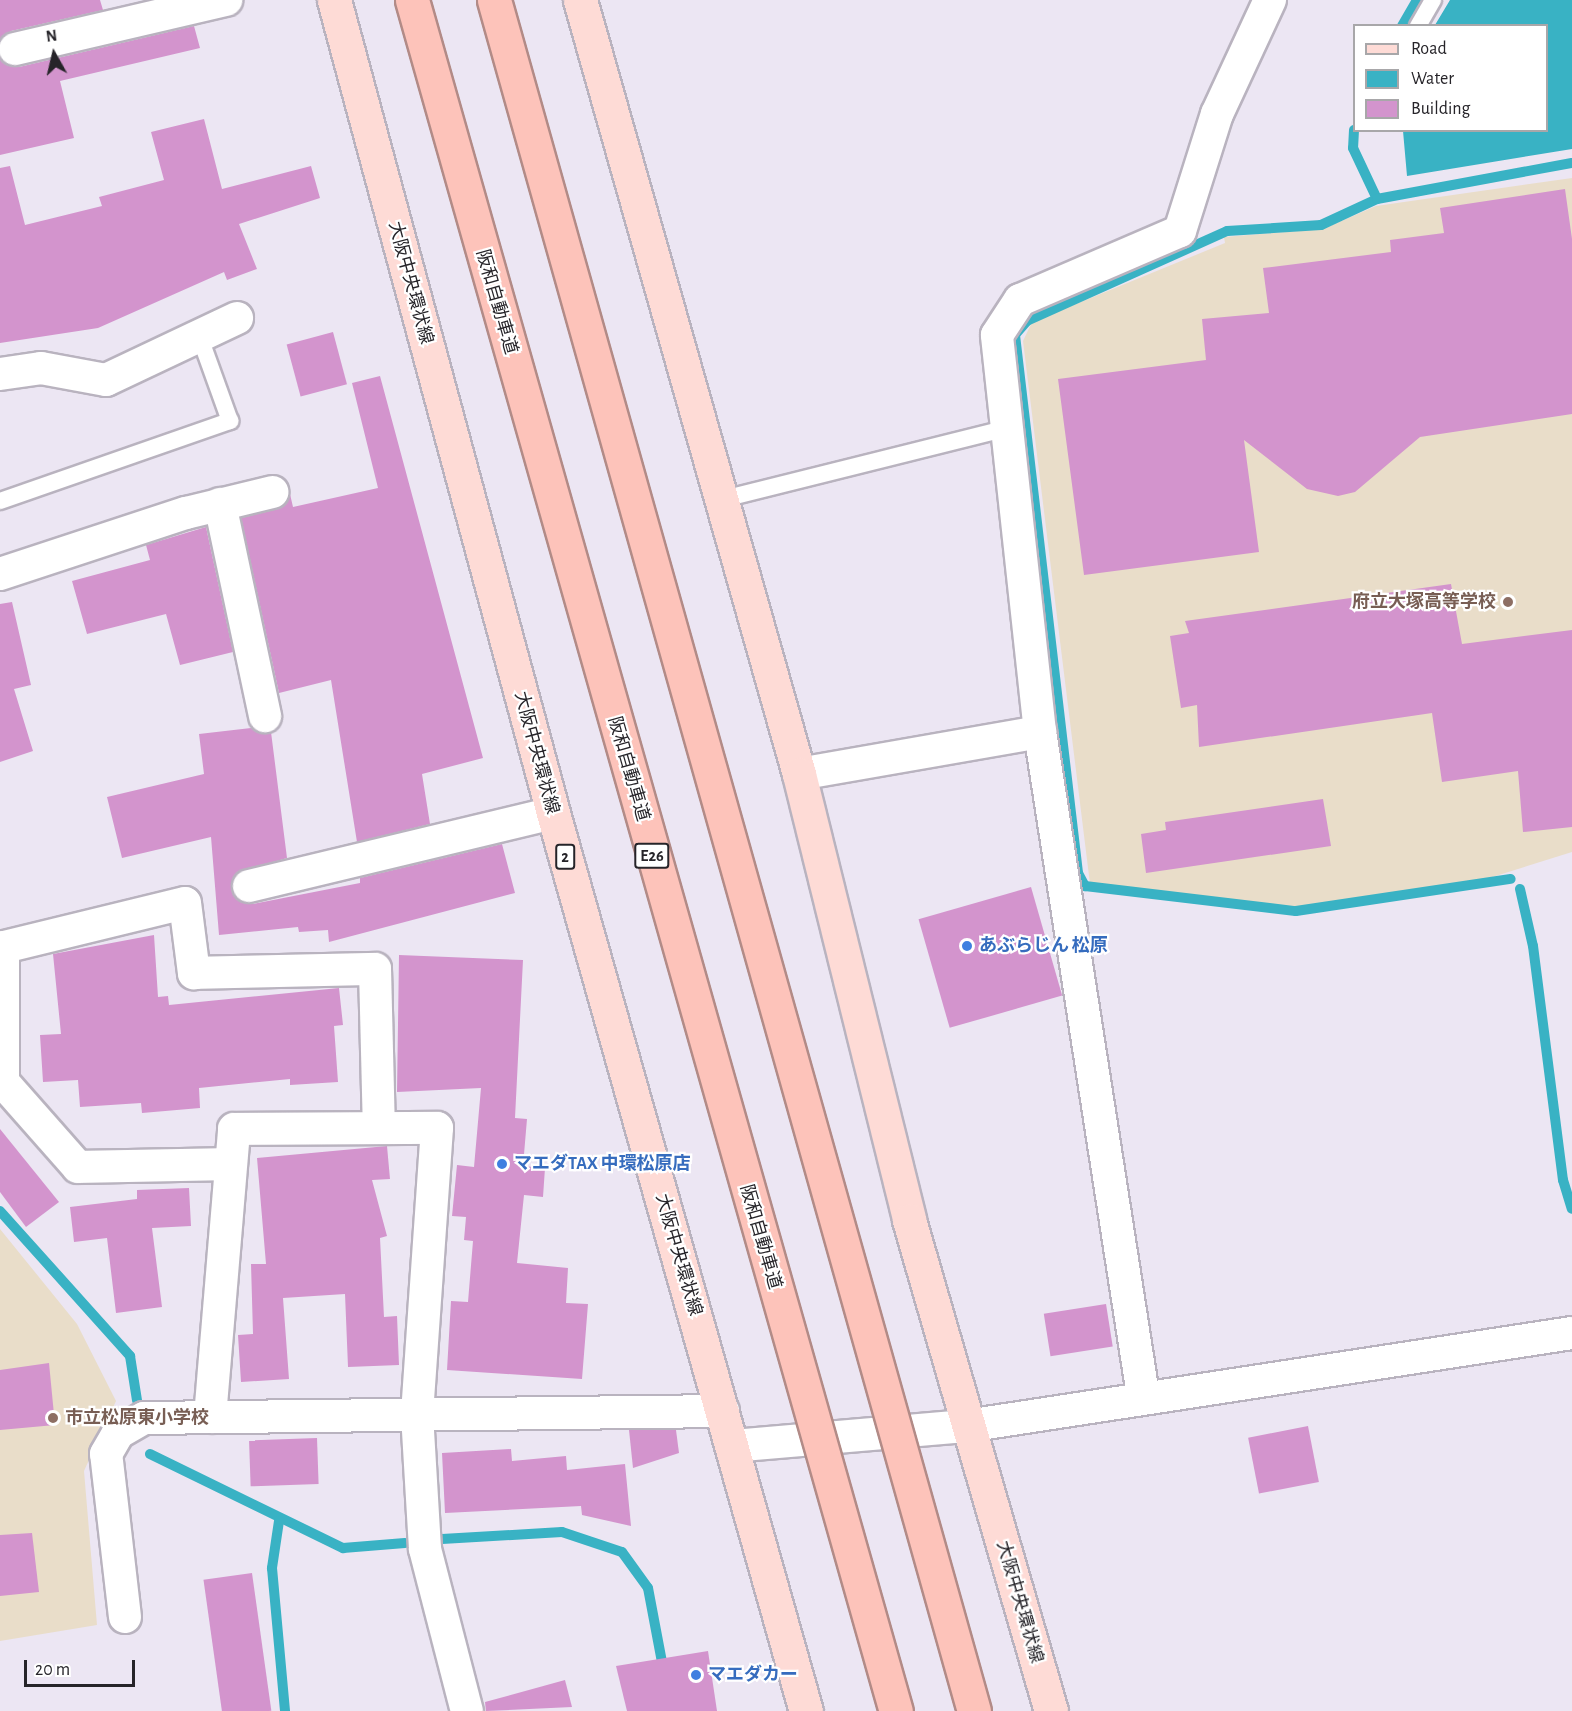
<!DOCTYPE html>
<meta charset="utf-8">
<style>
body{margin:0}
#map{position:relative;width:1572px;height:1711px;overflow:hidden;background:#ece6f3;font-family:"Alegreya Sans","Noto Sans JP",sans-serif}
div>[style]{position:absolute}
.education>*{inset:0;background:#e9ddc9}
.water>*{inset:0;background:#39b2c4}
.stream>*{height:10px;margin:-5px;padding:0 5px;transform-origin:5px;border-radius:5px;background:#39b2c4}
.building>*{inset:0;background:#d394cd;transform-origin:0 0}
.roads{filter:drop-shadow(2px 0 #b9b3bf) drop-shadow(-2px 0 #b9b3bf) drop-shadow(0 2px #b9b3bf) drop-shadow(0 -2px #b9b3bf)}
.lane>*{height:16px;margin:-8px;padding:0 8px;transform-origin:8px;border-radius:8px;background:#fff}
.street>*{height:32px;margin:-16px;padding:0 16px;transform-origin:16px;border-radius:16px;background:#fff}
.primary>*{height:33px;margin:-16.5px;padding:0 16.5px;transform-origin:16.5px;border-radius:16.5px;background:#fedbd6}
.bridges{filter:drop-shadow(2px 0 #b28b87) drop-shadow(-2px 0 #b28b87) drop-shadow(0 2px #b28b87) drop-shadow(0 -2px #b28b87)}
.highway-bridge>*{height:33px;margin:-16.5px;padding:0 16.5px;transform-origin:16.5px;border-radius:16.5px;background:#fdc3ba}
.dots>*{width:16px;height:16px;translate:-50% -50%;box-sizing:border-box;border:3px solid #fff;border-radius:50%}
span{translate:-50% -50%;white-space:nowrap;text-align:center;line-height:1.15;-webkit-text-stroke:4.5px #fff;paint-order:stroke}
.shield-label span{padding:2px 4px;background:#fff;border:2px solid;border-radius:4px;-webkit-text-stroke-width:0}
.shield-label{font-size:16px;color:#262429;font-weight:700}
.street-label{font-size:18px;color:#262429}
.education-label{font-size:18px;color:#785e54;font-weight:700}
.right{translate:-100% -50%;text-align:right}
.left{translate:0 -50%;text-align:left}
.shop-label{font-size:18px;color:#366cbe;font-weight:700}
.legend{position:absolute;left:1353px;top:24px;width:195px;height:108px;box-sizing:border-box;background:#fff;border:2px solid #a8a7a9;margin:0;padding:8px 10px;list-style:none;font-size:18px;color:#262429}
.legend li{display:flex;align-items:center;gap:12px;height:30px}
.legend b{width:30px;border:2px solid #a8a7a9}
.north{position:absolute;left:24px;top:24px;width:60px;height:60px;-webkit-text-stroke:4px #fff;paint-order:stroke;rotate:352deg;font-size:16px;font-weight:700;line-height:24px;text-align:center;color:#262429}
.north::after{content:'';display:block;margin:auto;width:21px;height:27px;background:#262429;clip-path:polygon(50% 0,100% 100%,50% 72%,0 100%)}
.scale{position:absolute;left:24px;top:1660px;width:111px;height:27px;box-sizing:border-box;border:3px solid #262429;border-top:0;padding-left:8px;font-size:18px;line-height:21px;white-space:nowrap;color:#262429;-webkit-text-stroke:4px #fff;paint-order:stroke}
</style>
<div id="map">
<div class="education">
<i style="clip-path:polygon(1572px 178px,1572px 852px,1486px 879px,1286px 909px,1090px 884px,1023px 341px,1032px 322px,1225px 243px,1224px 237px,1323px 229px,1376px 206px)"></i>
<i style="clip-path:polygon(0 1229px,77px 1324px,116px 1401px,84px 1471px,97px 1625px,0 1641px)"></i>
</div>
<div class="water">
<i style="clip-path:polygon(1450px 0,1572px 0,1572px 149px,1407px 176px,1403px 131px,1546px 130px,1546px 26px,1435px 25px)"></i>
</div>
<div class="stream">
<i style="left:1402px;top:26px;width:30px;rotate:-60deg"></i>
<i style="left:1354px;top:130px;width:18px;rotate:93deg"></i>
<i style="left:1353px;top:148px;width:56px;rotate:64.8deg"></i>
<i style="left:1377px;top:199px;width:62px;rotate:155.1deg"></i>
<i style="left:1321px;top:225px;width:94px;rotate:176.3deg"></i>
<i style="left:1227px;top:231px;width:219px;rotate:155.8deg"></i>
<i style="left:1027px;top:321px;width:18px;rotate:131deg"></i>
<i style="left:1015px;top:335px;width:542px;rotate:83.32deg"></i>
<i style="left:1078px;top:873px;width:15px;rotate:62deg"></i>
<i style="left:1085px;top:886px;width:212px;rotate:6.8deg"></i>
<i style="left:1296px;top:911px;width:217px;rotate:-8.5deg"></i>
<i style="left:1377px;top:199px;width:198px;rotate:-10.5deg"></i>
<i style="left:1520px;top:889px;width:58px;rotate:77.2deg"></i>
<i style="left:1533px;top:946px;width:236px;rotate:82.7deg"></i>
<i style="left:1563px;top:1180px;width:30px;rotate:73deg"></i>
<i style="left:0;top:1211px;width:195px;rotate:48.1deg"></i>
<i style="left:130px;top:1356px;width:45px;rotate:81deg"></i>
<i style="left:150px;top:1454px;width:215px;rotate:26deg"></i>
<i style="left:343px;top:1548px;width:62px;rotate:-4.6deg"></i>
<i style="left:279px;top:1521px;width:48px;rotate:98.5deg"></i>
<i style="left:272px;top:1568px;width:144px;rotate:84.8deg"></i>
<i style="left:442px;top:1539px;width:120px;rotate:-3.3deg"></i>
<i style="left:562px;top:1532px;width:63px;rotate:18.4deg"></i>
<i style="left:622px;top:1552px;width:44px;rotate:54.2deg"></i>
<i style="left:648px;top:1588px;width:86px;rotate:79.3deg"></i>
</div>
<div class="building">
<i style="clip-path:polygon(0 0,100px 0,103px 10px,11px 31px,0 40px)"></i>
<i style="clip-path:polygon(194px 26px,200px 48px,60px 81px,74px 138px,0 155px,0 58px,19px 67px)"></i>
<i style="clip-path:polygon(204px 119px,222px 189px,311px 166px,320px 198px,239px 224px,257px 269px,227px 280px,224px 272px,98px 328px,0 343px,0 168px,10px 166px,25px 225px,102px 206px,99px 197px,164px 180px,151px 132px)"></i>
<i style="clip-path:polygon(1565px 189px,1572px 239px,1572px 414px,1420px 437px,1355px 492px,1338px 496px,1307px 489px,1244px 440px,1259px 552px,1084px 575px,1058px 379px,1206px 360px,1202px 319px,1269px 313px,1263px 268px,1391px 252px,1390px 240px,1444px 233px,1440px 208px)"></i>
<i style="left:333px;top:332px;width:54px;height:48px;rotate:75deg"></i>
<i style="clip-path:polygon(380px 376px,483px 758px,422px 774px,430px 824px,357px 842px,331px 680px,279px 693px,241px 518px,277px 509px,290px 494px,293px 507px,378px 488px,352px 383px)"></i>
<i style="clip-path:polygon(206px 527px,233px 652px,180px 665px,166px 614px,87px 634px,72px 581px,150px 560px,146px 545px)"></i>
<i style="clip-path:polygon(1451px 584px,1462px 644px,1572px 630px,1572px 827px,1523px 832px,1518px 771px,1442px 782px,1432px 713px,1199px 747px,1197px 705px,1181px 708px,1170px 636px,1189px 633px,1185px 621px)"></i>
<i style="clip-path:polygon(12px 602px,31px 685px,14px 689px,33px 751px,0 762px,0 604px)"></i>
<i style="clip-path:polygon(251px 728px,271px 732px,287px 858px,237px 873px,232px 881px,236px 899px,253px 904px,360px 883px,360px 878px,502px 844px,515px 893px,329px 942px,328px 930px,299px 932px,298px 927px,219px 935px,211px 837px,122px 858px,107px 797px,204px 774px,199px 734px)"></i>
<i style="clip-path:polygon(1323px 799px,1331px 846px,1146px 873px,1141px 834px,1166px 830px,1165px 822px)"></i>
<i style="left:1031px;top:887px;width:113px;height:117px;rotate:74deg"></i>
<i style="clip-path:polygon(154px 935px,158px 997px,168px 996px,169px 1005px,339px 988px,343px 1025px,334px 1026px,338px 1082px,290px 1085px,290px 1079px,199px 1088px,200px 1108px,142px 1113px,141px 1103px,80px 1107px,78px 1080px,43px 1082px,40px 1035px,61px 1034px,53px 954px)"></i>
<i style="clip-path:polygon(399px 955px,523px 960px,515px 1118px,527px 1119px,523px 1166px,545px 1168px,543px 1197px,524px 1195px,517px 1263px,568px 1268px,566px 1303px,588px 1304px,582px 1379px,447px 1370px,451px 1301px,468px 1302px,473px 1241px,464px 1240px,466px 1217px,452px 1216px,457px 1165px,474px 1167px,481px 1088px,397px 1092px)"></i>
<i style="clip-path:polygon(0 1129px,59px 1202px,26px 1227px,0 1192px)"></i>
<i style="clip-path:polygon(387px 1146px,390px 1179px,372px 1180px,387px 1236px,380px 1238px,384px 1317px,397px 1316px,399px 1365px,348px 1367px,345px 1294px,283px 1298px,289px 1379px,241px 1382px,238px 1335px,253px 1334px,251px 1264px,266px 1264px,257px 1158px)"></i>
<i style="clip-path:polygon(189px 1188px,191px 1226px,152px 1228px,162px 1307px,116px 1313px,107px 1238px,74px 1242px,70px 1207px,137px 1199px,137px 1190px)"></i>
<i style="left:1106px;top:1304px;width:43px;height:63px;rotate:81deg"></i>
<i style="clip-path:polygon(49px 1363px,55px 1425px,0 1430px,0 1370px)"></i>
<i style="left:1308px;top:1426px;width:57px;height:61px;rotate:79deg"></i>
<i style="clip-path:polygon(629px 1430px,676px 1430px,679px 1453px,633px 1468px)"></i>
<i style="left:317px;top:1438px;width:46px;height:68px;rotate:88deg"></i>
<i style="clip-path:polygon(511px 1449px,512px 1461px,566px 1456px,567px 1470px,625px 1464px,631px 1526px,582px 1515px,581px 1506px,445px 1513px,442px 1453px)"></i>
<i style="clip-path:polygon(32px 1533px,39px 1592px,0 1596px,0 1535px)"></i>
<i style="left:252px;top:1573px;width:139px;height:49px;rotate:82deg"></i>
<i style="clip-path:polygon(708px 1651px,717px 1711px,627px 1711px,616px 1666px)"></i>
<i style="clip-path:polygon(565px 1680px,572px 1707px,486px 1711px,485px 1702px)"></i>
</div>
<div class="roads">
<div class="lane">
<i style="left:1418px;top:26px;width:30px;rotate:-60deg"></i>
<i style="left:719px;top:500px;width:298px;rotate:-14deg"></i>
<i style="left:0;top:501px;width:244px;rotate:-19.2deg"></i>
<i style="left:230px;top:421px;width:91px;rotate:-109.8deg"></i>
</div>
<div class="street">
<i style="left:15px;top:49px;width:217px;rotate:-13.1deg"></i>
<i style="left:0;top:374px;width:41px;rotate:-8.3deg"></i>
<i style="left:41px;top:368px;width:66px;rotate:10.5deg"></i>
<i style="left:106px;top:380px;width:145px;rotate:-25.3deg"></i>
<i style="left:220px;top:504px;width:217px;rotate:78deg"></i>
<i style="left:0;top:574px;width:196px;rotate:-18.2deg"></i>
<i style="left:186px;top:513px;width:89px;rotate:-13.7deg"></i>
<i style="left:799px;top:774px;width:245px;rotate:-9.9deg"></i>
<i style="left:249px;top:886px;width:313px;rotate:-13.5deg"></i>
<i style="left:3px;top:947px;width:135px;rotate:90deg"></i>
<i style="left:3px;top:1082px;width:113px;rotate:48.6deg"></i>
<i style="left:78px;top:1167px;width:152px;rotate:-1.1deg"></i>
<i style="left:0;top:948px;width:190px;rotate:-13.7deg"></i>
<i style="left:185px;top:903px;width:71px;rotate:82.7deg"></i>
<i style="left:194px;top:973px;width:181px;rotate:-1.3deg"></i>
<i style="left:375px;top:969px;width:159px;rotate:88.6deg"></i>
<i style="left:1143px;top:1395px;width:671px;rotate:-98.83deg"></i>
<i style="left:1040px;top:732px;width:399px;rotate:-96.2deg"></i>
<i style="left:997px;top:335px;width:42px;rotate:-56.7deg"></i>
<i style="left:1020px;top:300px;width:174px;rotate:-23.3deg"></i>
<i style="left:1180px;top:231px;width:123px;rotate:-72.5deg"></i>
<i style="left:1217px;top:114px;width:126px;rotate:-65.1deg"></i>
<i style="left:210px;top:1417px;width:289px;rotate:-85.2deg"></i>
<i style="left:234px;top:1129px;width:203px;rotate:-0.3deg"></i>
<i style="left:437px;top:1128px;width:287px;rotate:94deg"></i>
<i style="left:417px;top:1414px;width:135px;rotate:86.6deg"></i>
<i style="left:425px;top:1549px;width:167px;rotate:75.5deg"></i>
<i style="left:732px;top:1446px;width:236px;rotate:-4.9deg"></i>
<i style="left:967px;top:1426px;width:612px;rotate:-8.74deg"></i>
<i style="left:125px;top:1617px;width:164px;rotate:-96.6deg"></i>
<i style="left:106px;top:1454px;width:24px;rotate:-60deg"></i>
<i style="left:118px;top:1433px;width:30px;rotate:-30deg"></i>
<i style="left:144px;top:1418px;width:579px;rotate:-0.69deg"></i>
</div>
<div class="primary">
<i style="left:334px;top:0;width:842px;rotate:74.92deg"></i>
<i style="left:553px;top:813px;width:933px;rotate:74.27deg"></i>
<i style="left:580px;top:0;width:804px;rotate:74.2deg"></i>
<i style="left:799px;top:774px;width:459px;rotate:76.1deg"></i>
<i style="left:909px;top:1220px;width:511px;rotate:73.87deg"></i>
</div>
</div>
<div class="bridges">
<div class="highway-bridge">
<i style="left:412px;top:0;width:1778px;rotate:74.21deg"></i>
<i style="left:494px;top:0;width:1777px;rotate:74.33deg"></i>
</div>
</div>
<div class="dots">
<i style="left:1508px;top:602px;background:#8d6e63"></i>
<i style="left:967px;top:946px;background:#3f7fe0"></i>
<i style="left:502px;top:1164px;background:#3f7fe0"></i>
<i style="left:53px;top:1418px;background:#8d6e63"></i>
<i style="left:696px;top:1675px;background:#3f7fe0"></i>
</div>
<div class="shield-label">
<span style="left:652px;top:856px">E26</span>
<span style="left:565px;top:857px">2</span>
</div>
<div class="street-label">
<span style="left:410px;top:283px;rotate:75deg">大阪中央環状線</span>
<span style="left:496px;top:302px;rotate:74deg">阪和自動車道</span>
<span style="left:536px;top:753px;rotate:75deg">大阪中央環状線</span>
<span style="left:628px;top:769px;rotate:74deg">阪和自動車道</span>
<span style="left:760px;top:1237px;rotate:74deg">阪和自動車道</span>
<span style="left:678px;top:1255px;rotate:74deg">大阪中央環状線</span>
<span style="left:1019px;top:1602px;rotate:74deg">大阪中央環状線</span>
</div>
<div class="education-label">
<span class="right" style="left:1496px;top:602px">府立大塚高等学校</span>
<span class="left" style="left:65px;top:1418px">市立松原東小学校</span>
</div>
<div class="shop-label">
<span class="left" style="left:979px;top:946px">あぶらじん 松原</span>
<span class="left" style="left:514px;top:1164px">マエダTAX 中環松原店</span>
<span class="left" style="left:708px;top:1675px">マエダカー</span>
</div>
<ul class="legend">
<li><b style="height:8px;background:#fedbd6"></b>Road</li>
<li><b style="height:16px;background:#39b2c4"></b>Water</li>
<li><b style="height:16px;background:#d394cd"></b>Building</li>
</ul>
<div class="north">N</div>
<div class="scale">20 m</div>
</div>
